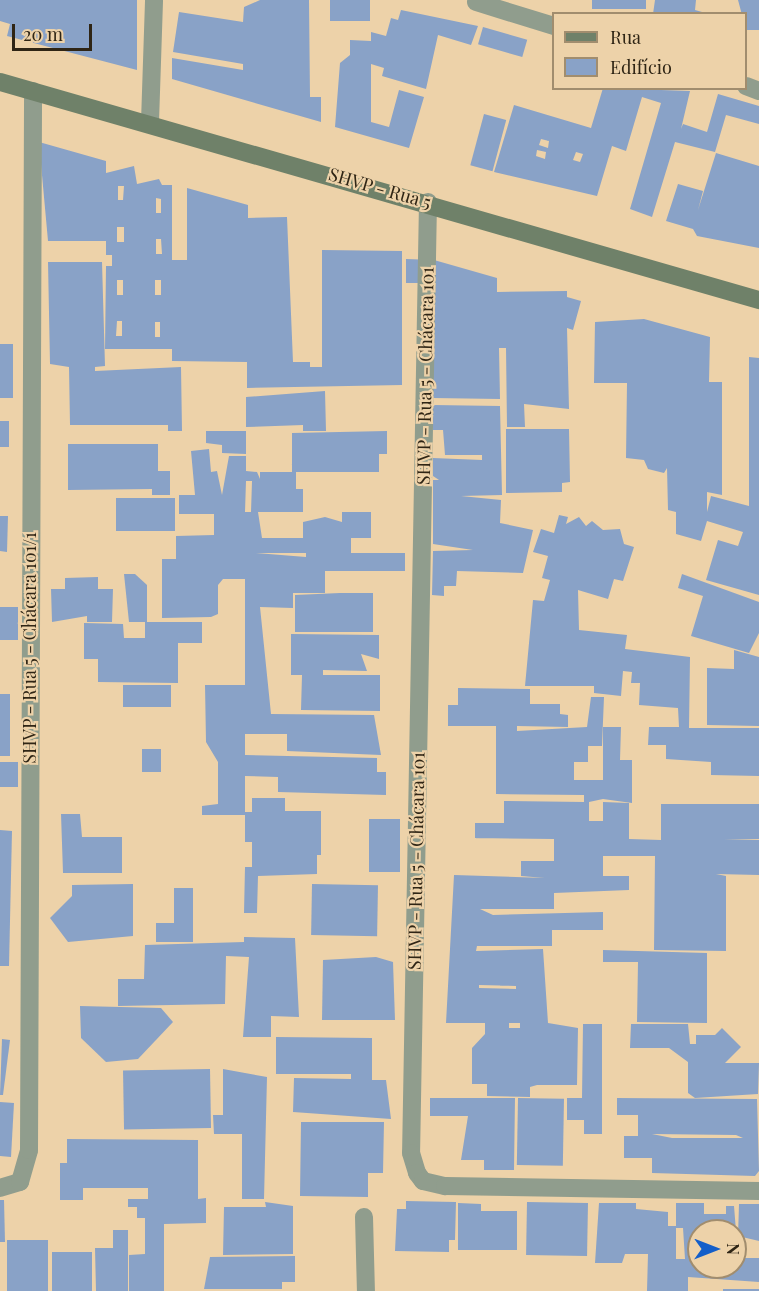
<!DOCTYPE html>
<meta charset="utf-8">
<style>
body{margin:0}
#map{position:relative;width:759px;height:1291px;overflow:hidden;background:#edd2a9;font-family:"Playfair Display",serif}
div>[style]{position:absolute}
.building>*{inset:0;background:#89a2c7;transform-origin:0 0}
.street>*{height:18px;margin:-9px;padding:0 9px;transform-origin:9px;border-radius:9px;background:#909d8d}
.secondary>*{height:18px;margin:-9px;padding:0 9px;transform-origin:9px;border-radius:9px;background:#6f8169}
span{translate:-50% -50%;white-space:nowrap;text-align:center;line-height:1.15;-webkit-text-stroke:4.5px #edd2a9;paint-order:stroke}
.street-label{font-size:18px;color:#2f2515}
.legend{position:absolute;left:552px;top:12px;width:195px;height:78px;box-sizing:border-box;background:#edd2a9;border:2px solid #a18d6e;margin:0;padding:8px 10px;list-style:none;font-size:18px;color:#2f2515}
.legend li{display:flex;align-items:center;gap:12px;height:30px}
.legend b{width:30px;border:2px solid #a18d6e}
.north{position:absolute;left:687px;top:1219px;width:60px;height:60px;box-sizing:border-box;background:#edd2a9;border:2px solid #a18d6e;border-radius:50%;rotate:90deg;font-size:16px;font-weight:700;line-height:24px;text-align:center;color:#2f2515}
.north::after{content:'';display:block;margin:auto;width:21px;height:27px;background:#135ec9;clip-path:polygon(50% 0,100% 100%,50% 72%,0 100%)}
.scale{position:absolute;left:12px;top:24px;width:80px;height:27px;box-sizing:border-box;border:3px solid #2f2515;border-top:0;padding-left:8px;font-size:18px;line-height:21px;white-space:nowrap;color:#2f2515;-webkit-text-stroke:4px #edd2a9;paint-order:stroke}
</style>
<div id="map">
<div class="building">
<i style="clip-path:polygon(0 0,137px 0,137px 70px,7px 36px,10px 24px,0 21px)"></i>
<i style="clip-path:polygon(260px 0,309px 0,310px 97px,321px 97px,321px 122px,172px 79px,172px 58px,243px 70px,243px 64px,173px 52px,179px 12px,243px 22px,244px 7px)"></i>
<i style="left:330px;top:0;width:40px;height:21px"></i>
<i style="left:592px;top:0;width:54px;height:9px"></i>
<i style="clip-path:polygon(655px 0,696px 0,695px 10px,709px 14px,653px 14px)"></i>
<i style="clip-path:polygon(738px 0,759px 0,759px 30px,746px 30px)"></i>
<i style="clip-path:polygon(401px 10px,478px 26px,471px 45px,438px 35px,426px 89px,382px 76px,384px 68px,371px 64px,371px 122px,389px 127px,399px 90px,424px 97px,409px 148px,335px 127px,340px 63px,350px 55px,350px 40px,371px 41px,371px 32px,386px 36px,391px 18px,398px 20px)"></i>
<i style="left:483px;top:27px;width:46px;height:18px;rotate:16deg"></i>
<i style="clip-path:polygon(evenodd,603px 88px,690px 91px,681px 129px,683px 124px,707px 132px,718px 94px,759px 106px,759px 124px,726px 115px,715px 152px,675px 142px,652px 217px,630px 209px,661px 103px,642px 97px,626px 151px,612px 146px,597px 196px,494px 172px,514px 105px,591px 128px,603px 88px,541px 139px,549px 141px,548px 148px,539px 145px,541px 139px,603px 88px,537px 150px,546px 152px,545px 159px,536px 156px,537px 150px,603px 88px,576px 152px,583px 154px,580px 162px,573px 160px,576px 152px)"></i>
<i style="left:484px;top:114px;width:23px;height:53px;rotate:15deg"></i>
<i style="clip-path:polygon(evenodd,39px 142px,106px 161px,106px 173px,134px 166px,137px 184px,159px 179px,162px 185px,172px 185px,172px 260px,187px 260px,187px 188px,248px 205px,248px 218px,287px 217px,293px 362px,310px 362px,310px 367px,322px 367px,322px 250px,402px 251px,402px 385px,247px 388px,247px 362px,172px 361px,172px 349px,105px 349px,106px 266px,112px 266px,112px 255px,106px 255px,106px 241px,48px 241px,39px 142px,118px 186px,124px 186px,123px 200px,118px 200px,118px 186px,39px 142px,156px 198px,161px 199px,161px 213px,156px 213px,156px 198px,39px 142px,117px 227px,124px 227px,124px 242px,117px 242px,117px 227px,39px 142px,156px 239px,161px 239px,162px 254px,156px 254px,156px 239px,39px 142px,117px 280px,123px 280px,123px 295px,117px 295px,117px 280px,39px 142px,155px 280px,161px 280px,161px 295px,155px 295px,155px 280px,39px 142px,117px 321px,122px 321px,122px 336px,116px 336px,117px 321px,39px 142px,155px 322px,160px 322px,160px 337px,155px 337px,155px 322px)"></i>
<i style="clip-path:polygon(716px 153px,759px 166px,759px 248px,697px 236px,693px 229px,666px 221px,678px 184px,703px 191px,698px 210px)"></i>
<i style="clip-path:polygon(406px 259px,434px 260px,497px 278px,497px 292px,567px 291px,567px 297px,581px 301px,573px 330px,567px 328px,569px 409px,524px 404px,525px 427px,507px 427px,506px 348px,499px 348px,500px 399px,433px 398px,425px 283px,406px 283px)"></i>
<i style="clip-path:polygon(48px 262px,102px 262px,105px 366px,95px 367px,95px 371px,181px 367px,182px 431px,168px 431px,168px 425px,70px 425px,69px 367px,50px 364px)"></i>
<i style="clip-path:polygon(644px 319px,710px 337px,709px 382px,722px 382px,722px 495px,707px 492px,707px 512px,711px 496px,749px 506px,749px 357px,759px 358px,759px 595px,706px 580px,718px 540px,738px 546px,743px 532px,707px 521px,701px 541px,676px 534px,676px 512px,668px 510px,667px 468px,664px 473px,648px 469px,644px 460px,626px 458px,627px 383px,594px 383px,595px 322px)"></i>
<i style="left:0;top:344px;width:13px;height:54px"></i>
<i style="clip-path:polygon(325px 391px,326px 431px,303px 431px,303px 425px,246px 427px,246px 397px)"></i>
<i style="clip-path:polygon(433px 405px,500px 406px,502px 495px,461px 496px,501px 500px,500px 523px,533px 530px,523px 573px,457px 571px,456px 586px,444px 586px,444px 596px,432px 595px,433px 551px,473px 550px,433px 544px,433px 480px,439px 480px,433px 476px,433px 458px,482px 460px,482px 455px,445px 455px,443px 430px,433px 430px)"></i>
<i style="left:0;top:421px;width:9px;height:26px"></i>
<i style="clip-path:polygon(506px 429px,569px 429px,570px 482px,562px 483px,562px 492px,506px 493px)"></i>
<i style="clip-path:polygon(206px 431px,246px 431px,246px 454px,222px 453px,222px 445px,206px 443px)"></i>
<i style="clip-path:polygon(evenodd,387px 431px,387px 454px,379px 454px,379px 472px,296px 472px,296px 489px,303px 489px,303px 512px,258px 512px,262px 538px,303px 538px,303px 522px,325px 517px,342px 522px,342px 512px,371px 512px,371px 538px,351px 538px,351px 553px,405px 553px,405px 571px,325px 571px,325px 593px,293px 593px,293px 608px,260px 607px,271px 714px,374px 715px,381px 755px,287px 751px,287px 734px,245px 734px,245px 755px,377px 758px,377px 772px,386px 772px,386px 795px,278px 792px,278px 777px,245px 776px,245px 812px,252px 812px,252px 798px,285px 798px,285px 811px,321px 811px,321px 855px,317px 855px,317px 874px,258px 876px,257px 913px,244px 913px,245px 867px,252px 867px,252px 842px,245px 842px,245px 815px,202px 815px,202px 806px,218px 804px,218px 762px,206px 742px,205px 685px,245px 685px,245px 579px,223px 579px,218px 585px,218px 614px,211px 617px,162px 618px,162px 559px,176px 559px,176px 536px,214px 535px,214px 514px,179px 514px,179px 495px,195px 495px,191px 451px,209px 449px,211px 472px,217px 471px,222px 495px,229px 456px,246px 456px,246px 471px,257px 472px,260px 479px,260px 472px,292px 472px,292px 433px,387px 431px,246px 481px,252px 481px,251px 512px,245px 512px,246px 481px,387px 431px,256px 553px,306px 553px,306px 557px,256px 553px)"></i>
<i style="clip-path:polygon(68px 444px,158px 444px,158px 471px,170px 471px,170px 495px,152px 495px,152px 489px,68px 490px)"></i>
<i style="left:116px;top:498px;width:59px;height:33px"></i>
<i style="clip-path:polygon(559px 515px,568px 517px,566px 524px,579px 517px,586px 526px,592px 521px,603px 530px,620px 529px,624px 544px,634px 547px,623px 581px,614px 579px,608px 599px,578px 590px,579px 630px,627px 635px,625px 649px,690px 657px,689px 728px,759px 728px,759px 776px,711px 775px,711px 762px,666px 759px,666px 745px,648px 745px,649px 727px,679px 727px,678px 708px,639px 705px,640px 683px,631px 683px,632px 672px,623px 671px,621px 696px,594px 693px,594px 686px,525px 686px,533px 600px,544px 601px,550px 580px,542px 578px,548px 556px,533px 552px,541px 529px,554px 533px)"></i>
<i style="clip-path:polygon(0 516px,8px 516px,7px 552px,0 551px)"></i>
<i style="clip-path:polygon(124px 574px,135px 574px,147px 585px,147px 622px,129px 622px)"></i>
<i style="clip-path:polygon(682px 574px,759px 602px,759px 633px,749px 653px,691px 636px,703px 596px,678px 588px)"></i>
<i style="clip-path:polygon(98px 577px,98px 589px,113px 589px,112px 622px,87px 622px,87px 616px,52px 622px,51px 589px,65px 589px,65px 578px)"></i>
<i style="clip-path:polygon(340px 593px,373px 593px,373px 632px,295px 632px,295px 595px)"></i>
<i style="left:0;top:607px;width:18px;height:33px"></i>
<i style="clip-path:polygon(145px 622px,202px 622px,202px 643px,178px 643px,178px 683px,98px 682px,98px 659px,84px 659px,84px 623px,123px 624px,124px 638px,145px 638px)"></i>
<i style="clip-path:polygon(291px 634px,379px 635px,379px 659px,361px 654px,367px 671px,323px 670px,323px 675px,380px 675px,380px 711px,301px 710px,302px 675px,291px 675px)"></i>
<i style="clip-path:polygon(734px 650px,759px 657px,759px 726px,707px 725px,707px 668px,734px 669px)"></i>
<i style="left:123px;top:685px;width:48px;height:22px"></i>
<i style="clip-path:polygon(evenodd,458px 688px,530px 689px,530px 704px,560px 704px,560px 714px,568px 715px,568px 727px,517px 726px,517px 731px,587px 727px,591px 697px,604px 697px,602px 746px,588px 746px,588px 762px,574px 762px,574px 780px,603px 780px,603px 727px,621px 727px,620px 760px,632px 760px,632px 803px,603px 799px,589px 802px,589px 821px,603px 821px,603px 802px,629px 803px,629px 839px,661px 840px,661px 804px,759px 804px,759px 839px,724px 840px,759px 840px,759px 875px,716px 874px,726px 876px,726px 951px,654px 950px,655px 856px,603px 856px,603px 876px,629px 876px,629px 890px,554px 893px,554px 909px,480px 909px,493px 915px,603px 912px,603px 930px,552px 930px,552px 946px,477px 946px,476px 951px,543px 949px,548px 1023px,578px 1028px,577px 1085px,537px 1085px,530px 1087px,530px 1097px,487px 1096px,487px 1084px,472px 1084px,472px 1048px,485px 1034px,485px 1023px,446px 1023px,454px 875px,545px 878px,521px 876px,521px 861px,554px 861px,554px 839px,475px 838px,475px 823px,504px 823px,504px 801px,584px 802px,584px 795px,496px 794px,496px 726px,517px 726px,448px 726px,448px 705px,458px 705px,458px 688px,479px 985px,516px 986px,516px 989px,479px 988px,479px 985px,458px 688px,509px 1023px,520px 1023px,520px 1028px,509px 1028px,509px 1023px)"></i>
<i style="left:0;top:694px;width:10px;height:62px"></i>
<i style="left:142px;top:749px;width:19px;height:23px"></i>
<i style="left:0;top:762px;width:18px;height:25px"></i>
<i style="clip-path:polygon(61px 814px,80px 814px,82px 837px,122px 837px,122px 873px,63px 873px)"></i>
<i style="left:369px;top:819px;width:31px;height:53px"></i>
<i style="clip-path:polygon(0 830px,12px 831px,9px 966px,0 966px)"></i>
<i style="clip-path:polygon(133px 884px,133px 936px,68px 942px,50px 918px,72px 896px,72px 885px)"></i>
<i style="left:312px;top:884px;width:66px;height:51px;rotate:1deg"></i>
<i style="clip-path:polygon(174px 888px,193px 888px,193px 942px,156px 942px,156px 923px,174px 923px)"></i>
<i style="clip-path:polygon(244px 937px,295px 938px,299px 1017px,271px 1016px,271px 1037px,243px 1037px,249px 957px,226px 956px,225px 1004px,118px 1006px,118px 979px,144px 979px,145px 945px,244px 942px)"></i>
<i style="clip-path:polygon(603px 950px,707px 953px,707px 1023px,637px 1022px,638px 962px,603px 962px)"></i>
<i style="clip-path:polygon(376px 957px,393px 962px,395px 1020px,322px 1020px,323px 960px)"></i>
<i style="clip-path:polygon(80px 1006px,161px 1008px,173px 1022px,138px 1059px,106px 1062px,81px 1038px)"></i>
<i style="clip-path:polygon(583px 1024px,602px 1024px,602px 1134px,584px 1134px,584px 1120px,567px 1120px,567px 1098px,582px 1098px)"></i>
<i style="clip-path:polygon(631px 1024px,688px 1024px,690px 1044px,696px 1044px,696px 1035px,715px 1035px,722px 1028px,741px 1047px,725px 1063px,759px 1063px,758px 1094px,695px 1098px,688px 1093px,688px 1062px,669px 1048px,630px 1048px)"></i>
<i style="clip-path:polygon(276px 1037px,372px 1038px,372px 1080px,386px 1080px,391px 1119px,293px 1112px,294px 1078px,351px 1079px,351px 1074px,276px 1074px)"></i>
<i style="clip-path:polygon(2px 1039px,10px 1040px,3px 1095px,0 1095px)"></i>
<i style="left:210px;top:1069px;width:59px;height:87px;rotate:89deg"></i>
<i style="clip-path:polygon(223px 1069px,267px 1077px,264px 1199px,242px 1199px,242px 1134px,214px 1134px,213px 1115px,223px 1115px)"></i>
<i style="clip-path:polygon(430px 1098px,515px 1098px,514px 1170px,484px 1170px,484px 1160px,461px 1160px,468px 1116px,430px 1116px)"></i>
<i style="left:518px;top:1098px;width:46px;height:67px;rotate:1deg"></i>
<i style="clip-path:polygon(evenodd,617px 1098px,757px 1099px,759px 1171px,755px 1176px,652px 1173px,652px 1158px,624px 1158px,624px 1136px,638px 1136px,638px 1115px,617px 1115px,617px 1098px,652px 1134px,736px 1135px,743px 1138px,672px 1138px,652px 1134px)"></i>
<i style="clip-path:polygon(0 1102px,14px 1103px,11px 1157px,0 1156px)"></i>
<i style="clip-path:polygon(301px 1122px,384px 1122px,383px 1173px,368px 1173px,368px 1197px,300px 1196px)"></i>
<i style="clip-path:polygon(67px 1139px,198px 1140px,198px 1199px,206px 1198px,206px 1223px,164px 1224px,164px 1291px,129px 1291px,129px 1255px,145px 1254px,145px 1218px,137px 1218px,137px 1207px,128px 1207px,128px 1199px,148px 1199px,148px 1188px,83px 1188px,83px 1200px,60px 1200px,60px 1163px,67px 1163px)"></i>
<i style="clip-path:polygon(0 1200px,4px 1200px,5px 1242px,0 1242px)"></i>
<i style="clip-path:polygon(406px 1201px,456px 1202px,455px 1240px,449px 1240px,449px 1252px,395px 1251px,397px 1209px,406px 1209px)"></i>
<i style="clip-path:polygon(265px 1202px,293px 1206px,293px 1254px,223px 1255px,224px 1207px,266px 1207px)"></i>
<i style="left:527px;top:1202px;width:61px;height:53px;rotate:1deg"></i>
<i style="clip-path:polygon(458px 1203px,481px 1204px,481px 1211px,517px 1211px,517px 1250px,458px 1250px)"></i>
<i style="clip-path:polygon(evenodd,599px 1203px,636px 1203px,636px 1209px,668px 1212px,668px 1226px,676px 1226px,676px 1203px,704px 1203px,704px 1214px,726px 1214px,726px 1206px,734px 1206px,736px 1231px,699px 1231px,699px 1267px,735px 1267px,735px 1258px,759px 1258px,759px 1282px,688px 1277px,688px 1291px,647px 1291px,648px 1254px,625px 1254px,622px 1263px,595px 1263px,599px 1203px,676px 1228px,683px 1228px,685px 1259px,676px 1259px,676px 1228px)"></i>
<i style="clip-path:polygon(739px 1204px,759px 1204px,759px 1241px,738px 1236px)"></i>
<i style="clip-path:polygon(113px 1230px,128px 1230px,128px 1291px,96px 1291px,95px 1248px,113px 1248px)"></i>
<i style="left:7px;top:1240px;width:41px;height:51px"></i>
<i style="left:52px;top:1252px;width:40px;height:39px"></i>
<i style="clip-path:polygon(295px 1256px,295px 1282px,282px 1282px,282px 1289px,204px 1289px,210px 1257px)"></i>
<i style="left:723px;top:1289px;width:36px;height:2px"></i>
</div>
<div class="street">
<i style="left:476px;top:2px;width:82px;rotate:17.1deg"></i>
<i style="left:746px;top:86px;width:14px;rotate:21deg"></i>
<i style="left:150px;top:122px;width:122px;rotate:-88.1deg"></i>
<i style="left:428px;top:202px;width:951px;rotate:91.02deg"></i>
<i style="left:411px;top:1153px;width:21px;rotate:73deg"></i>
<i style="left:417px;top:1173px;width:10px;rotate:53deg"></i>
<i style="left:423px;top:1181px;width:23px;rotate:13deg"></i>
<i style="left:445px;top:1186px;width:314px;rotate:0.9deg"></i>
<i style="left:0;top:1188px;width:21px;rotate:-17deg"></i>
<i style="left:20px;top:1182px;width:33px;rotate:-74deg"></i>
<i style="left:29px;top:1150px;width:1059px;rotate:-89.78deg"></i>
<i style="left:364px;top:1217px;width:74px;rotate:88.5deg"></i>
</div>
<div class="secondary">
<i style="left:0;top:82px;width:790px;rotate:16.03deg"></i>
</div>
<div class="street-label">
<span style="left:380px;top:188px;rotate:16deg">SHVP - Rua 5</span>
<span style="left:425px;top:376px;rotate:-89deg">SHVP - Rua 5 - Chácara 101</span>
<span style="left:29px;top:648px;rotate:-90deg">SHVP - Rua 5 - Chácara 101/1</span>
<span style="left:416px;top:861px;rotate:-89deg">SHVP - Rua 5 - Chácara 101</span>
</div>
<ul class="legend">
<li><b style="height:8px;background:#6f8169"></b>Rua</li>
<li><b style="height:16px;background:#89a2c7"></b>Edifício</li>
</ul>
<div class="north">N</div>
<div class="scale">20 m</div>
</div>
